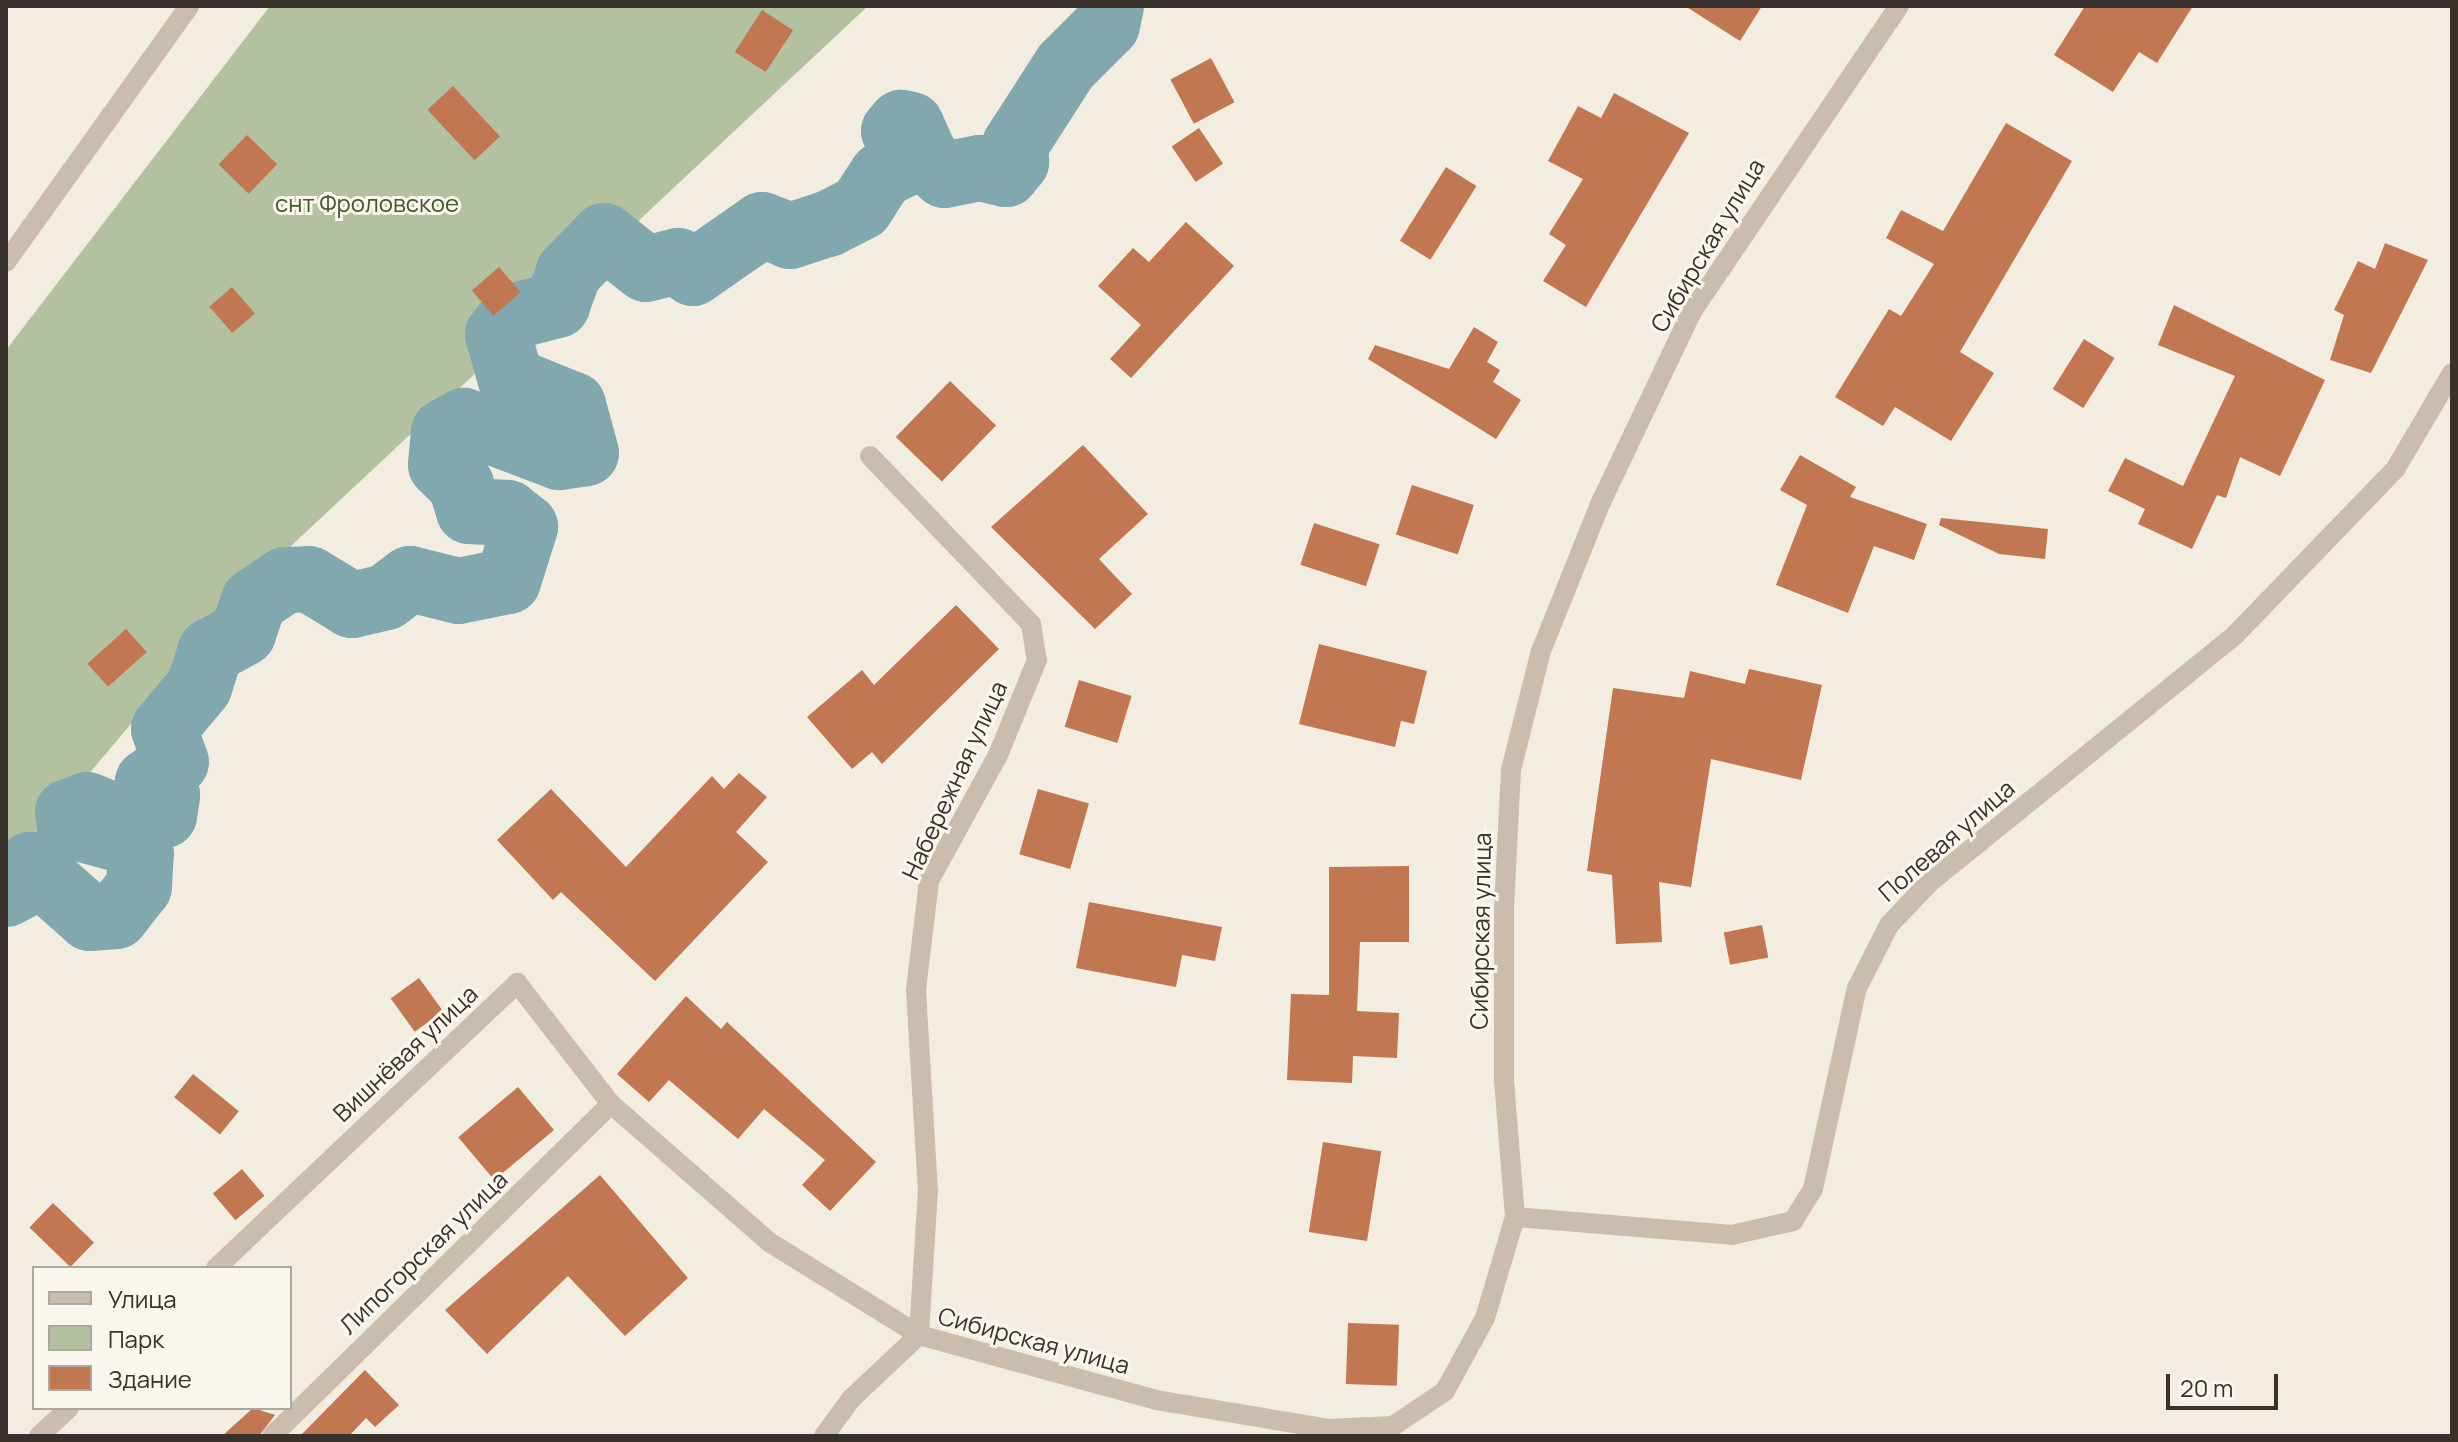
<!DOCTYPE html>
<meta charset="utf-8">
<style>
body{margin:0}
#map{position:relative;width:2458px;height:1442px;overflow:hidden;background:#f3ece1;font-family:Manrope,sans-serif}
div>[style]{position:absolute}
.green>*{inset:0;background:#b3c1a1}
.river>*{height:66px;margin:-33px;padding:0 33px;transform-origin:33px;border-radius:33px;background:#81a8af}
.building>*{inset:0;background:#c17751;transform-origin:0 0}
.service>*{height:20px;margin:-10px;padding:0 10px;transform-origin:10px;border-radius:10px;background:#cbbdad}
.minor>*{height:20px;margin:-10px;padding:0 10px;transform-origin:10px;border-radius:10px;background:#cbbdad}
span{translate:-50% -50%;white-space:nowrap;text-align:center;line-height:1.15;-webkit-text-stroke:6px #faf5ed;paint-order:stroke}
.park-label{font-size:24px;color:#445730}
.street-label{font-size:24px;color:#39312b}
.frame{position:absolute;inset:0;border:8px solid #39312b;pointer-events:none}
.legend{position:absolute;left:32px;top:1266px;width:260px;height:144px;box-sizing:border-box;background:#faf5ed;border:2px solid #ada79f;margin:0;padding:10px 14px;list-style:none;font-size:24px;color:#39312b}
.legend li{display:flex;align-items:center;gap:16px;height:40px}
.legend b{width:40px;border:2px solid #ada79f}
.scale{position:absolute;left:2166px;top:1374px;width:112px;height:36px;box-sizing:border-box;border:4px solid #39312b;border-top:0;padding-left:10px;font-size:24px;line-height:28px;white-space:nowrap;color:#39312b;-webkit-text-stroke:6px #faf5ed;paint-order:stroke}
</style>
<div id="map">
<div class="green">
<i style="clip-path:polygon(270px 6px,868px 6px,244px 590px,6px 872px,6px 350px)"></i>
</div>
<div class="river">
<i style="left:6px;top:894px;width:17px;rotate:-28deg"></i>
<i style="left:21px;top:886px;width:23px;rotate:-67deg"></i>
<i style="left:30px;top:865px;width:80px;rotate:41.5deg"></i>
<i style="left:90px;top:918px;width:26px;rotate:-4deg"></i>
<i style="left:116px;top:916px;width:37px;rotate:-52deg"></i>
<i style="left:139px;top:887px;width:33px;rotate:-87deg"></i>
<i style="left:141px;top:854px;width:23px;rotate:-142deg"></i>
<i style="left:123px;top:840px;width:55px;rotate:-165.2deg"></i>
<i style="left:70px;top:826px;width:14px;rotate:-98deg"></i>
<i style="left:68px;top:812px;width:20px;rotate:-20deg"></i>
<i style="left:87px;top:805px;width:54px;rotate:21.8deg"></i>
<i style="left:137px;top:825px;width:29px;rotate:-20deg"></i>
<i style="left:164px;top:815px;width:20px;rotate:-81deg"></i>
<i style="left:167px;top:795px;width:23px;rotate:-146deg"></i>
<i style="left:148px;top:782px;width:34px;rotate:-36deg"></i>
<i style="left:176px;top:762px;width:35px;rotate:-110deg"></i>
<i style="left:164px;top:729px;width:55px;rotate:-50.2deg"></i>
<i style="left:199px;top:687px;width:38px;rotate:-72deg"></i>
<i style="left:211px;top:651px;width:37px;rotate:-29deg"></i>
<i style="left:243px;top:633px;width:34px;rotate:-71deg"></i>
<i style="left:254px;top:601px;width:37px;rotate:-34deg"></i>
<i style="left:285px;top:580px;width:24px;rotate:-2deg"></i>
<i style="left:309px;top:579px;width:50px;rotate:31.2deg"></i>
<i style="left:352px;top:605px;width:35px;rotate:-13deg"></i>
<i style="left:386px;top:597px;width:30px;rotate:-37deg"></i>
<i style="left:410px;top:579px;width:50px;rotate:13.8deg"></i>
<i style="left:459px;top:591px;width:50px;rotate:-11.5deg"></i>
<i style="left:508px;top:581px;width:57px;rotate:-72.5deg"></i>
<i style="left:525px;top:527px;width:22px;rotate:-141deg"></i>
<i style="left:508px;top:513px;width:39px;rotate:-177deg"></i>
<i style="left:469px;top:511px;width:27px;rotate:-107deg"></i>
<i style="left:461px;top:485px;width:28px;rotate:-135deg"></i>
<i style="left:441px;top:465px;width:33px;rotate:-85deg"></i>
<i style="left:444px;top:432px;width:23px;rotate:-29deg"></i>
<i style="left:464px;top:421px;width:102px;rotate:20.8deg"></i>
<i style="left:559px;top:457px;width:27px;rotate:-8deg"></i>
<i style="left:586px;top:453px;width:50px;rotate:-105.2deg"></i>
<i style="left:573px;top:405px;width:67px;rotate:-158deg"></i>
<i style="left:511px;top:380px;width:47px;rotate:-106.1deg"></i>
<i style="left:498px;top:335px;width:22px;rotate:-54deg"></i>
<i style="left:511px;top:317px;width:48px;rotate:-14.6deg"></i>
<i style="left:557px;top:305px;width:35px;rotate:-70deg"></i>
<i style="left:569px;top:272px;width:50px;rotate:-45.8deg"></i>
<i style="left:604px;top:236px;width:53px;rotate:38.2deg"></i>
<i style="left:646px;top:269px;width:33px;rotate:-14deg"></i>
<i style="left:678px;top:261px;width:19px;rotate:39deg"></i>
<i style="left:693px;top:273px;width:84px;rotate:-34.8deg"></i>
<i style="left:762px;top:225px;width:30px;rotate:21deg"></i>
<i style="left:790px;top:236px;width:40px;rotate:-18deg"></i>
<i style="left:828px;top:224px;width:37px;rotate:-27deg"></i>
<i style="left:861px;top:207px;width:38px;rotate:-57deg"></i>
<i style="left:882px;top:175px;width:22px;rotate:-27deg"></i>
<i style="left:902px;top:165px;width:15px;rotate:-82deg"></i>
<i style="left:904px;top:150px;width:21px;rotate:-118deg"></i>
<i style="left:894px;top:131px;width:11px;rotate:-49deg"></i>
<i style="left:901px;top:123px;width:10px;rotate:11deg"></i>
<i style="left:911px;top:125px;width:35px;rotate:66deg"></i>
<i style="left:925px;top:157px;width:26px;rotate:43deg"></i>
<i style="left:944px;top:175px;width:37px;rotate:-11deg"></i>
<i style="left:980px;top:168px;width:27px;rotate:13deg"></i>
<i style="left:1006px;top:174px;width:16px;rotate:-50deg"></i>
<i style="left:1016px;top:162px;width:17px;rotate:-93deg"></i>
<i style="left:1015px;top:145px;width:94px;rotate:-57.2deg"></i>
<i style="left:1066px;top:66px;width:58px;rotate:-45deg"></i>
<i style="left:1107px;top:25px;width:19px;rotate:-78deg"></i>
</div>
<div class="building">
<i style="clip-path:polygon(1685px 6px,1762px 6px,1740px 41px)"></i>
<i style="clip-path:polygon(2085px 6px,2193px 6px,2157px 63px,2139px 52px,2113px 92px,2054px 55px)"></i>
<i style="left:762px;top:10px;width:37px;height:50px;rotate:33deg"></i>
<i style="left:1211px;top:58px;width:50px;height:46px;rotate:62deg"></i>
<i style="left:453px;top:86px;width:69px;height:35px;rotate:47deg"></i>
<i style="clip-path:polygon(1614px 93px,1689px 133px,1586px 307px,1543px 281px,1566px 245px,1549px 234px,1583px 179px,1548px 161px,1578px 106px,1601px 118px)"></i>
<i style="clip-path:polygon(2006px 123px,2072px 161px,1960px 352px,1994px 373px,1951px 441px,1895px 407px,1883px 426px,1835px 397px,1889px 309px,1901px 316px,1934px 264px,1886px 238px,1901px 210px,1943px 231px)"></i>
<i style="left:1199px;top:128px;width:43px;height:33px;rotate:56deg"></i>
<i style="left:247px;top:135px;width:42px;height:41px;rotate:44deg"></i>
<i style="left:1446px;top:167px;width:36px;height:87px;rotate:32deg"></i>
<i style="clip-path:polygon(1186px 222px,1234px 266px,1131px 378px,1110px 359px,1141px 325px,1098px 286px,1133px 248px,1149px 262px)"></i>
<i style="clip-path:polygon(2385px 243px,2428px 260px,2371px 373px,2330px 360px,2344px 315px,2334px 310px,2358px 261px,2375px 269px)"></i>
<i style="left:499px;top:267px;width:33px;height:36px;rotate:49deg"></i>
<i style="left:232px;top:287px;width:35px;height:30px;rotate:49deg"></i>
<i style="clip-path:polygon(2174px 305px,2325px 380px,2280px 476px,2240px 457px,2226px 498px,2217px 495px,2192px 549px,2138px 524px,2145px 509px,2108px 491px,2125px 458px,2183px 486px,2235px 376px,2158px 345px)"></i>
<i style="clip-path:polygon(1474px 327px,1498px 342px,1487px 362px,1500px 370px,1493px 382px,1521px 400px,1496px 439px,1368px 359px,1375px 345px,1449px 369px)"></i>
<i style="left:2084px;top:339px;width:36px;height:59px;rotate:32deg"></i>
<i style="left:950px;top:381px;width:64px;height:78px;rotate:44deg"></i>
<i style="clip-path:polygon(1083px 445px,1148px 514px,1099px 559px,1132px 594px,1095px 629px,991px 527px)"></i>
<i style="clip-path:polygon(1800px 455px,1856px 487px,1850px 497px,1927px 524px,1914px 560px,1874px 546px,1848px 613px,1776px 585px,1807px 505px,1780px 490px)"></i>
<i style="left:1412px;top:485px;width:65px;height:52px;rotate:18deg"></i>
<i style="clip-path:polygon(1941px 518px,2048px 529px,2045px 559px,1999px 554px,1939px 525px)"></i>
<i style="left:1314px;top:523px;width:69px;height:44px;rotate:18deg"></i>
<i style="clip-path:polygon(956px 605px,999px 649px,882px 764px,872px 752px,852px 769px,807px 717px,862px 670px,874px 685px)"></i>
<i style="left:126px;top:629px;width:31px;height:52px;rotate:48deg"></i>
<i style="clip-path:polygon(1319px 644px,1427px 671px,1414px 724px,1401px 721px,1395px 747px,1299px 724px)"></i>
<i style="clip-path:polygon(1749px 669px,1822px 685px,1801px 780px,1711px 759px,1691px 887px,1659px 882px,1662px 942px,1616px 944px,1612px 875px,1587px 871px,1613px 688px,1684px 698px,1690px 671px,1745px 684px)"></i>
<i style="left:1079px;top:680px;width:55px;height:49px;rotate:17deg"></i>
<i style="clip-path:polygon(739px 773px,767px 797px,736px 832px,768px 862px,655px 981px,561px 892px,553px 900px,497px 840px,551px 789px,626px 867px,712px 776px,724px 789px)"></i>
<i style="left:1038px;top:789px;width:53px;height:68px;rotate:16deg"></i>
<i style="clip-path:polygon(1409px 866px,1409px 942px,1360px 942px,1357px 1011px,1399px 1013px,1397px 1058px,1353px 1056px,1352px 1083px,1287px 1080px,1291px 994px,1329px 995px,1329px 867px)"></i>
<i style="clip-path:polygon(1089px 902px,1222px 927px,1215px 961px,1182px 955px,1176px 987px,1076px 968px)"></i>
<i style="left:1762px;top:925px;width:33px;height:39px;rotate:79deg"></i>
<i style="left:419px;top:978px;width:41px;height:35px;rotate:54deg"></i>
<i style="clip-path:polygon(686px 996px,721px 1029px,727px 1022px,876px 1162px,830px 1211px,802px 1185px,825px 1160px,764px 1109px,738px 1139px,669px 1080px,649px 1102px,617px 1074px)"></i>
<i style="left:193px;top:1074px;width:59px;height:30px;rotate:39deg"></i>
<i style="left:518px;top:1087px;width:56px;height:78px;rotate:50deg"></i>
<i style="left:1323px;top:1142px;width:59px;height:91px;rotate:9deg"></i>
<i style="left:242px;top:1169px;width:35px;height:38px;rotate:50deg"></i>
<i style="clip-path:polygon(600px 1175px,688px 1278px,625px 1336px,568px 1276px,487px 1354px,445px 1310px)"></i>
<i style="left:53px;top:1203px;width:57px;height:34px;rotate:44deg"></i>
<i style="left:1348px;top:1323px;width:51px;height:61px;rotate:2deg"></i>
<i style="clip-path:polygon(365px 1370px,399px 1405px,375px 1427px,366px 1418px,349px 1436px,300px 1436px)"></i>
<i style="clip-path:polygon(253px 1408px,275px 1415px,259px 1436px,222px 1436px)"></i>
</div>
<div class="service">
<i style="left:611px;top:1104px;width:210px;rotate:41.1deg"></i>
<i style="left:769px;top:1242px;width:176px;rotate:31.8deg"></i>
</div>
<div class="minor">
<i style="left:6px;top:262px;width:315px;rotate:-54.4deg"></i>
<i style="left:870px;top:456px;width:233px;rotate:46.2deg"></i>
<i style="left:1031px;top:624px;width:36px;rotate:81deg"></i>
<i style="left:1037px;top:660px;width:103px;rotate:112.3deg"></i>
<i style="left:998px;top:755px;width:144px;rotate:118.7deg"></i>
<i style="left:929px;top:881px;width:110px;rotate:96.8deg"></i>
<i style="left:916px;top:990px;width:200px;rotate:86.6deg"></i>
<i style="left:928px;top:1190px;width:145px;rotate:93.6deg"></i>
<i style="left:1515px;top:1217px;width:218px;rotate:4.7deg"></i>
<i style="left:1732px;top:1235px;width:63px;rotate:-12.9deg"></i>
<i style="left:1793px;top:1221px;width:38px;rotate:-58deg"></i>
<i style="left:1813px;top:1189px;width:206px;rotate:-77.7deg"></i>
<i style="left:1857px;top:988px;width:71px;rotate:-63.1deg"></i>
<i style="left:1889px;top:925px;width:58px;rotate:-46.4deg"></i>
<i style="left:1929px;top:883px;width:394px;rotate:-39deg"></i>
<i style="left:2235px;top:635px;width:232px;rotate:-46deg"></i>
<i style="left:2396px;top:468px;width:110px;rotate:-59.5deg"></i>
<i style="left:216px;top:1268px;width:415px;rotate:-43.4deg"></i>
<i style="left:517px;top:983px;width:153px;rotate:52.2deg"></i>
<i style="left:611px;top:1104px;width:474px;rotate:135.6deg"></i>
<i style="left:919px;top:1335px;width:246px;rotate:15.3deg"></i>
<i style="left:1156px;top:1400px;width:175px;rotate:9.5deg"></i>
<i style="left:1329px;top:1429px;width:64px;rotate:-2.7deg"></i>
<i style="left:1393px;top:1426px;width:63px;rotate:-33.9deg"></i>
<i style="left:1445px;top:1391px;width:83px;rotate:-61.3deg"></i>
<i style="left:1485px;top:1318px;width:105px;rotate:-73.5deg"></i>
<i style="left:1515px;top:1217px;width:138px;rotate:-94.6deg"></i>
<i style="left:1504px;top:1079px;width:171px;rotate:-90deg"></i>
<i style="left:1504px;top:908px;width:138px;rotate:-87.1deg"></i>
<i style="left:1511px;top:770px;width:123px;rotate:-75.9deg"></i>
<i style="left:1541px;top:651px;width:161px;rotate:-68.1deg"></i>
<i style="left:1601px;top:502px;width:209px;rotate:-64.5deg"></i>
<i style="left:1691px;top:313px;width:371px;rotate:-55.9deg"></i>
<i style="left:39px;top:1436px;width:41px;rotate:-43deg"></i>
<i style="left:824px;top:1436px;width:46px;rotate:-53.9deg"></i>
<i style="left:851px;top:1399px;width:93px;rotate:-43.3deg"></i>
</div>
<div class="park-label">
<span style="left:367px;top:203px">снт Фроловское</span>
</div>
<div class="street-label">
<span style="left:1707px;top:245px;rotate:-59deg">Сибирская улица</span>
<span style="left:954px;top:780px;rotate:-65deg">Набережная улица</span>
<span style="left:1946px;top:840px;rotate:-41deg">Полевая улица</span>
<span style="left:1480px;top:931px;rotate:-89deg">Сибирская улица</span>
<span style="left:405px;top:1053px;rotate:-43deg">Вишнёвая улица</span>
<span style="left:423px;top:1252px;rotate:-44deg">Липогорская улица</span>
<span style="left:1034px;top:1340px;rotate:15deg">Сибирская улица</span>
</div>
<div class="frame"></div>
<ul class="legend">
<li><b style="height:10px;background:#cbbdad"></b>Улица</li>
<li><b style="height:22px;background:#b3c1a1"></b>Парк</li>
<li><b style="height:22px;background:#c17751"></b>Здание</li>
</ul>
<div class="scale">20 m</div>
</div>
